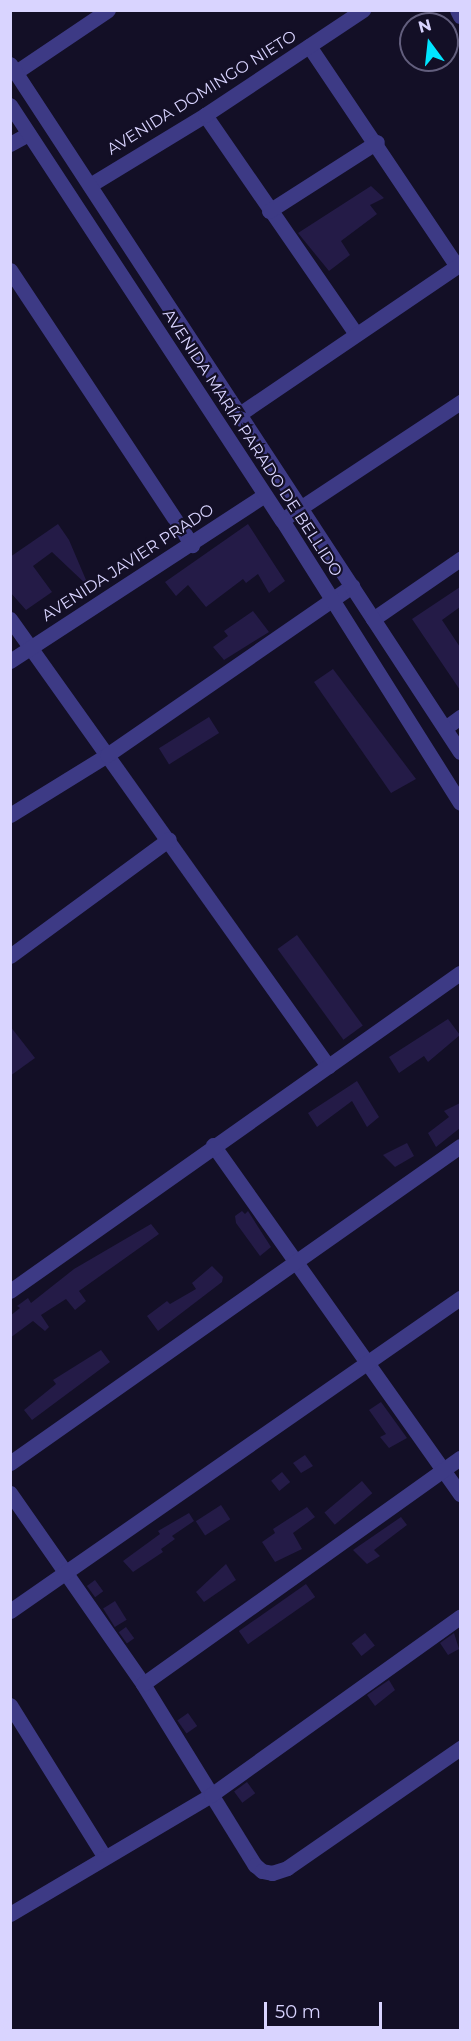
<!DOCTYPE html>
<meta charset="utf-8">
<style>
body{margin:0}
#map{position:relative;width:471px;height:2041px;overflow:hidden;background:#130f26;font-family:Montserrat,sans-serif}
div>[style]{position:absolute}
.building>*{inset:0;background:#241b47;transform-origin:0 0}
.minor>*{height:15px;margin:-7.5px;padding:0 7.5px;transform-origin:7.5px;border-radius:7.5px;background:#3d3a85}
.tertiary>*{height:15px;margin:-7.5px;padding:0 7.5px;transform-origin:7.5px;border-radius:7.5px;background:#3d3a85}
span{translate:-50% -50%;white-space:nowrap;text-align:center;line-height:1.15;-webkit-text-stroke:4.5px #130f26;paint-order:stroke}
.street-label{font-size:16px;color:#d9d4ff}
.frame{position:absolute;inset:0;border:12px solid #d9d4ff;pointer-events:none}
.north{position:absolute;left:399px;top:12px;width:60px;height:60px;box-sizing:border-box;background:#130f26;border:2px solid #625e7d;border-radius:50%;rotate:345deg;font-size:16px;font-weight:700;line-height:24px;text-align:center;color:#d9d4ff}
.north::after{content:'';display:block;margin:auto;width:21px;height:27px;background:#00e5ff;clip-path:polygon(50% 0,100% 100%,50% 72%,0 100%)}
.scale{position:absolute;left:264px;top:2002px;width:118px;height:27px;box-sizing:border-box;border:3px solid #d9d4ff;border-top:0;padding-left:8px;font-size:18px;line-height:21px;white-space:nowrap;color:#d9d4ff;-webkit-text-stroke:4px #130f26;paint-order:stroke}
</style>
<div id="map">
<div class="building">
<i style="clip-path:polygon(371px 186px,384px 198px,370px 205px,377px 214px,341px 241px,350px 255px,329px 271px,298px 233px)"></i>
<i style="clip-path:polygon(58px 524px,69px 540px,89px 587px,52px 552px,33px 566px,52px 592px,26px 610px,10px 592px,10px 557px)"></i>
<i style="clip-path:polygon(248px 524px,285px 581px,269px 593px,258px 574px,246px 583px,243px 579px,206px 607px,188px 585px,176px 596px,165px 582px)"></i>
<i style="clip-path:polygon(460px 587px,460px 607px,442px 620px,460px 647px,460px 690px,412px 619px)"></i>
<i style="clip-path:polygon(253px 611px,269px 632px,224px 660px,213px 647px,228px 636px,224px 631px)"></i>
<i style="clip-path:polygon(333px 669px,416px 779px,391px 793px,314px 682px)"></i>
<i style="left:209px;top:717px;width:19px;height:59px;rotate:58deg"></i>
<i style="left:297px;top:935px;width:112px;height:24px;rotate:54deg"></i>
<i style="clip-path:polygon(448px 1019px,460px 1035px,428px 1062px,424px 1056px,399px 1073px,389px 1057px)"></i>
<i style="clip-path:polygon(10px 1026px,35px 1058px,10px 1076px)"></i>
<i style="clip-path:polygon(357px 1081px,379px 1117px,367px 1127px,352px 1101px,317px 1127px,308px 1113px)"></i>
<i style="clip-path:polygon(460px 1103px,460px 1128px,436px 1147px,428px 1133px,449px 1117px,444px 1111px)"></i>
<i style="clip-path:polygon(407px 1143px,414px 1156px,395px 1167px,383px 1155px)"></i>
<i style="clip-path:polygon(242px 1211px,245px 1214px,248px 1211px,271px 1247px,260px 1256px,236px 1223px,235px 1216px)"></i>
<i style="clip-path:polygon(151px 1224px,159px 1234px,79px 1291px,86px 1301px,75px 1310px,66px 1299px,41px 1315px,49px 1327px,45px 1331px,33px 1321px,10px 1338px,10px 1316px,20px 1308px,17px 1306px,28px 1298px,31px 1303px,74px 1269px)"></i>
<i style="clip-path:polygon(212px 1266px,223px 1277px,222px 1282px,158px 1331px,147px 1316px,167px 1301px,170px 1304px,196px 1289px,192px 1283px)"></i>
<i style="clip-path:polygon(101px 1350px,110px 1362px,32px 1420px,24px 1410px,56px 1384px,53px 1380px)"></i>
<i style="clip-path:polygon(381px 1402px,407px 1438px,389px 1448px,380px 1437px,386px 1434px,369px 1410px)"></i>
<i style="clip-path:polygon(305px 1455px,313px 1466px,301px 1473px,293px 1463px)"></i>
<i style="left:282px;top:1472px;width:13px;height:14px;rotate:51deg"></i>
<i style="left:362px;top:1481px;width:16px;height:49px;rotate:50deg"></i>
<i style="left:221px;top:1505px;width:17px;height:30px;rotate:57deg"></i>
<i style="clip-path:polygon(307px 1507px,315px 1517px,293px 1533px,302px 1549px,275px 1562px,262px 1542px,275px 1533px,273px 1529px)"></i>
<i style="clip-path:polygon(189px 1513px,194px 1521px,172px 1536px,175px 1539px,161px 1549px,163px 1552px,133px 1572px,123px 1561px,160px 1534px,158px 1531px)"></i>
<i style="clip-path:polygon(401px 1517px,407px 1525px,374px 1550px,380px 1556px,367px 1564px,353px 1550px)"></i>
<i style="clip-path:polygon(226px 1564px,236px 1580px,204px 1602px,196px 1592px)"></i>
<i style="left:95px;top:1580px;width:14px;height:10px;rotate:54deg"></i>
<i style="left:306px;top:1584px;width:16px;height:82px;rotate:55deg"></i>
<i style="left:115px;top:1601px;width:22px;height:14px;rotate:58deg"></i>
<i style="left:126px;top:1627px;width:14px;height:9px;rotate:54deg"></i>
<i style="left:365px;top:1633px;width:16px;height:17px;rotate:52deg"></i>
<i style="clip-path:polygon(454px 1633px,459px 1649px,448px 1655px,440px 1643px)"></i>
<i style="clip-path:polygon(389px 1680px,395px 1690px,375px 1706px,367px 1695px)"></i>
<i style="left:188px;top:1713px;width:16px;height:13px;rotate:55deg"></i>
<i style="left:247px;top:1782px;width:14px;height:16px;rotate:54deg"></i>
</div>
<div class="minor">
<i style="left:457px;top:10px;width:7px;rotate:63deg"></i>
<i style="left:309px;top:46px;width:265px;rotate:56.1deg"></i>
<i style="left:16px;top:72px;width:111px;rotate:-34deg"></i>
<i style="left:205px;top:115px;width:266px;rotate:55.4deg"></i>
<i style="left:10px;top:144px;width:21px;rotate:-29deg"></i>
<i style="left:90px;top:185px;width:135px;rotate:-31.3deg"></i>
<i style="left:205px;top:115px;width:190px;rotate:-33.6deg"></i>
<i style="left:269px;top:211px;width:128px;rotate:-32.6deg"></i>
<i style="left:10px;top:270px;width:330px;rotate:56.5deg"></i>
<i style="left:241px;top:413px;width:265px;rotate:-34.2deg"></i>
<i style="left:282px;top:520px;width:214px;rotate:-33.5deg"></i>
<i style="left:10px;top:619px;width:549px;rotate:54.57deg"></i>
<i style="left:373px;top:619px;width:106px;rotate:-34.6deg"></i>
<i style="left:10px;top:661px;width:304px;rotate:-33.1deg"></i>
<i style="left:445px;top:728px;width:19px;rotate:-36deg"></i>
<i style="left:10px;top:815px;width:114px;rotate:-31.7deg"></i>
<i style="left:107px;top:755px;width:298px;rotate:-34.6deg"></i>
<i style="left:10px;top:956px;width:197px;rotate:-36.3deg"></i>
<i style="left:213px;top:1145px;width:428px;rotate:54.7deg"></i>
<i style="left:10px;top:1291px;width:551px;rotate:-35.25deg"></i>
<i style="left:10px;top:1463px;width:550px;rotate:-35.16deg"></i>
<i style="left:10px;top:1493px;width:233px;rotate:55.1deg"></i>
<i style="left:143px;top:1684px;width:213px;rotate:58.3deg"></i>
<i style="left:255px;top:1865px;width:9px;rotate:41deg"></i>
<i style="left:262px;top:1871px;width:10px;rotate:11deg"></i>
<i style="left:272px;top:1873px;width:16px;rotate:-18deg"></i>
<i style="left:287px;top:1868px;width:211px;rotate:-34.7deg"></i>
<i style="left:10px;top:1611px;width:548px;rotate:-34.82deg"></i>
<i style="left:143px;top:1684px;width:389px;rotate:-35.5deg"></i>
<i style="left:10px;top:1705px;width:178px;rotate:58.1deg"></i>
<i style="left:10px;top:1914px;width:234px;rotate:-30.6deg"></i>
<i style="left:211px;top:1795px;width:306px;rotate:-35.6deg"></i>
</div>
<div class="tertiary">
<i style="left:10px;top:64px;width:822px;rotate:56.81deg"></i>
<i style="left:10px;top:105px;width:496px;rotate:56.8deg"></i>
<i style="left:282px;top:520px;width:334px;rotate:57.8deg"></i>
</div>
<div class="street-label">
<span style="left:202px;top:93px;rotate:-32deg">AVENIDA DOMINGO NIETO</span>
<span style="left:252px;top:443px;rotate:57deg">AVENIDA MARÍA PARADO DE BELLIDO</span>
<span style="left:128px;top:563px;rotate:-33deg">AVENIDA JAVIER PRADO</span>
</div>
<div class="frame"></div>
<div class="north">N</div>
<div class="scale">50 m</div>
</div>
